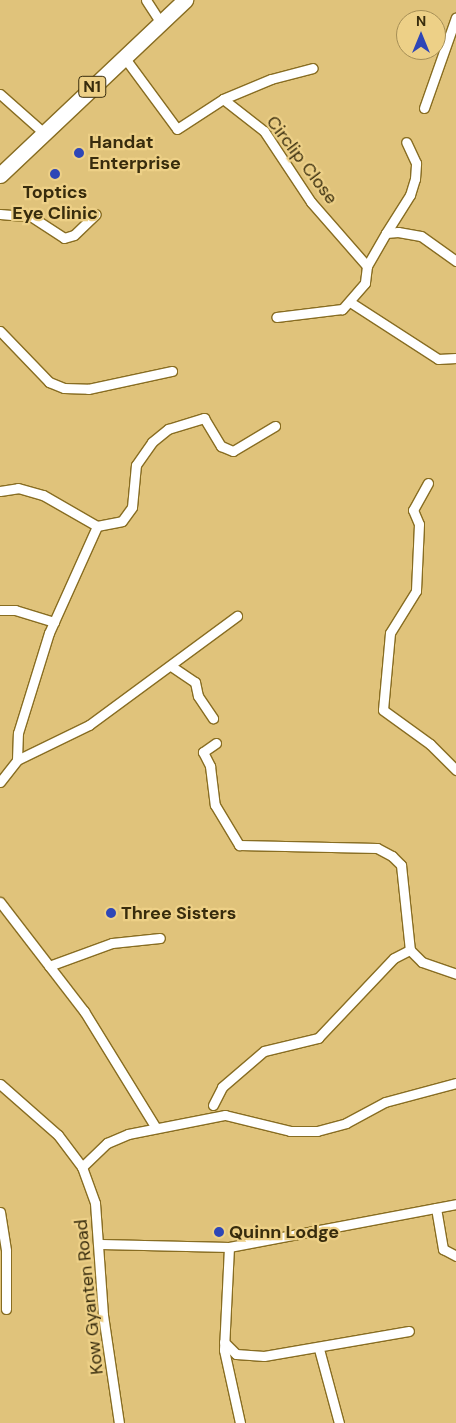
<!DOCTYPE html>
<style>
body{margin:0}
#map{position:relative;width:456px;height:1423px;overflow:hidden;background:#e0c37b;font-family:"DM Sans",sans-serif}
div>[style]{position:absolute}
.roads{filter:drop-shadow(1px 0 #886d22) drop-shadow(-1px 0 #886d22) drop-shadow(0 1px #886d22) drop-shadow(0 -1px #886d22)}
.street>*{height:9px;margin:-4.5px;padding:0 4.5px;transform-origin:4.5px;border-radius:4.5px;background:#fff}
.highway>*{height:15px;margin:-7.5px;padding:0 7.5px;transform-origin:7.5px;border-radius:7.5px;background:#fff}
.dots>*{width:14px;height:14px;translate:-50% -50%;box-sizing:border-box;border:2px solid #edd087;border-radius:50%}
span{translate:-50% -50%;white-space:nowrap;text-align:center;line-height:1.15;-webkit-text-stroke:4.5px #edd087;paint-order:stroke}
.shield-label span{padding:1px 4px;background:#edd087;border:1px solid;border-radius:4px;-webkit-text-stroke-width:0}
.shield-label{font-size:16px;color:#382c0d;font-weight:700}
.poi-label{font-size:18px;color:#382c0d;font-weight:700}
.left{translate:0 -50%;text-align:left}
.street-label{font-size:18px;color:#382c0d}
.north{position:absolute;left:396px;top:10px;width:50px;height:50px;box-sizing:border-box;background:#edd087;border:1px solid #a58e56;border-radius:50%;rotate:0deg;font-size:14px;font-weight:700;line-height:20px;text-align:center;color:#382c0d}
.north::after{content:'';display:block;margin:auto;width:18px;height:22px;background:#2e46b7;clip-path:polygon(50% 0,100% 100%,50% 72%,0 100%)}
</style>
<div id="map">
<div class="roads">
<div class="street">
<i style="left:146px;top:0;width:27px;rotate:57deg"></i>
<i style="left:124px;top:57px;width:89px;rotate:53.6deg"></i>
<i style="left:177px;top:129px;width:55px;rotate:-33.1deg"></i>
<i style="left:223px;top:99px;width:52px;rotate:38deg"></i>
<i style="left:264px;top:131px;width:85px;rotate:56.5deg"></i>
<i style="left:311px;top:202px;width:85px;rotate:48.8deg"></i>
<i style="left:367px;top:266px;width:17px;rotate:97deg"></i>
<i style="left:365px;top:283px;width:35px;rotate:131deg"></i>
<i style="left:342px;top:309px;width:66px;rotate:173.1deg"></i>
<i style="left:0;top:94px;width:59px;rotate:41.6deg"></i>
<i style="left:223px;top:99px;width:52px;rotate:-22.6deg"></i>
<i style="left:271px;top:79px;width:43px;rotate:-14.7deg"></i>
<i style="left:424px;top:108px;width:96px;rotate:-70.6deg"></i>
<i style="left:0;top:214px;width:32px;rotate:5deg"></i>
<i style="left:32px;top:217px;width:38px;rotate:33deg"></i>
<i style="left:64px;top:238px;width:10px;rotate:-17deg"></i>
<i style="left:74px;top:235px;width:30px;rotate:-44deg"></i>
<i style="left:386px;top:233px;width:45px;rotate:-57.7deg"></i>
<i style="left:410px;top:195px;width:17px;rotate:-73deg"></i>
<i style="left:415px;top:179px;width:16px;rotate:-86deg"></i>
<i style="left:416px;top:163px;width:23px;rotate:-115deg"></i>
<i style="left:367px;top:266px;width:38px;rotate:-60deg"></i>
<i style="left:386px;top:233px;width:12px;rotate:-5deg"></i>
<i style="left:398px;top:232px;width:23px;rotate:10deg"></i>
<i style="left:421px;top:236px;width:43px;rotate:35.5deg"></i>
<i style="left:350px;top:302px;width:105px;rotate:32.9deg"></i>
<i style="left:438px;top:359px;width:18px;rotate:-3deg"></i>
<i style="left:0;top:331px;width:71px;rotate:46.1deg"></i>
<i style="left:49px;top:382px;width:16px;rotate:22deg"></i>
<i style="left:64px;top:388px;width:24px;rotate:2deg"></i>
<i style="left:88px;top:389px;width:86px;rotate:-12.1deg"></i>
<i style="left:428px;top:483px;width:31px;rotate:119deg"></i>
<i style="left:413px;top:510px;width:15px;rotate:67deg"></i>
<i style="left:419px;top:524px;width:67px;rotate:92.6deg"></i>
<i style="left:416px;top:591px;width:49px;rotate:121.8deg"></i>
<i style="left:390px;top:633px;width:77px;rotate:95.2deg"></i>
<i style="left:383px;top:710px;width:58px;rotate:35.9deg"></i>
<i style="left:430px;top:744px;width:37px;rotate:45deg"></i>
<i style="left:0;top:491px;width:18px;rotate:-9deg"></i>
<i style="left:18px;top:488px;width:26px;rotate:16deg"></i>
<i style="left:43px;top:495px;width:62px;rotate:29.9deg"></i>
<i style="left:97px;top:526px;width:25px;rotate:-11deg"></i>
<i style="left:122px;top:521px;width:17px;rotate:-54deg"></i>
<i style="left:132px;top:507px;width:42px;rotate:-84.6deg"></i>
<i style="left:136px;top:465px;width:28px;rotate:-55deg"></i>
<i style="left:152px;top:442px;width:21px;rotate:-39deg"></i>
<i style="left:168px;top:429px;width:38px;rotate:-17deg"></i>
<i style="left:204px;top:418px;width:33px;rotate:59deg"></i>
<i style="left:221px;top:446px;width:13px;rotate:23deg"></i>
<i style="left:233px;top:451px;width:49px;rotate:-30.8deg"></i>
<i style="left:0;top:610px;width:15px"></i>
<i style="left:15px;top:610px;width:41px;rotate:17.1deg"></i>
<i style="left:171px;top:666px;width:29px;rotate:34deg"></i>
<i style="left:195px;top:682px;width:14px;rotate:78deg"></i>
<i style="left:198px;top:696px;width:27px;rotate:56deg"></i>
<i style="left:216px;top:743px;width:16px;rotate:145deg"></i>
<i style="left:203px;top:752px;width:16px;rotate:63deg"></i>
<i style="left:210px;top:766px;width:39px;rotate:83deg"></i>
<i style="left:215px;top:805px;width:47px;rotate:59deg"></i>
<i style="left:239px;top:845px;width:138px;rotate:1.2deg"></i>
<i style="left:377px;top:848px;width:17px;rotate:28deg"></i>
<i style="left:392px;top:856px;width:13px;rotate:45deg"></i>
<i style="left:401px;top:865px;width:85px;rotate:84deg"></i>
<i style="left:410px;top:950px;width:17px;rotate:45deg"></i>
<i style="left:422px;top:962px;width:36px;rotate:19deg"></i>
<i style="left:17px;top:760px;width:27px;rotate:-88deg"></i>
<i style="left:18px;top:733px;width:105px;rotate:-72.8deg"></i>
<i style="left:49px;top:633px;width:117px;rotate:-65.8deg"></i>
<i style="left:0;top:782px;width:28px;rotate:-52deg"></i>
<i style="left:17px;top:760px;width:80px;rotate:-25.9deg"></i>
<i style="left:89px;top:725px;width:184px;rotate:-36.4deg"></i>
<i style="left:0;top:902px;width:138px;rotate:52.4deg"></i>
<i style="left:84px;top:1011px;width:137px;rotate:58.4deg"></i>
<i style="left:49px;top:966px;width:67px;rotate:-20.1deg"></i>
<i style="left:112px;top:943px;width:48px;rotate:-5.9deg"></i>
<i style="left:0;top:1084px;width:77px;rotate:41.3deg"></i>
<i style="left:58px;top:1135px;width:40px;rotate:53deg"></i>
<i style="left:82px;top:1167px;width:38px;rotate:70deg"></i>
<i style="left:95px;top:1203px;width:112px;rotate:85.9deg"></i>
<i style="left:103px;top:1315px;width:109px;rotate:81.6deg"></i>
<i style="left:213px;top:1105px;width:20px;rotate:-63deg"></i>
<i style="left:222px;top:1087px;width:55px;rotate:-40.6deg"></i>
<i style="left:264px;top:1051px;width:56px;rotate:-13.5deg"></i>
<i style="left:318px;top:1038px;width:110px;rotate:-46.5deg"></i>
<i style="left:394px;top:958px;width:18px;rotate:-27deg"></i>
<i style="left:82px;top:1167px;width:35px;rotate:-44deg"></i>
<i style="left:107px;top:1143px;width:23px;rotate:-23deg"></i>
<i style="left:128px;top:1134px;width:99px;rotate:-11.1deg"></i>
<i style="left:225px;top:1115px;width:67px;rotate:13.8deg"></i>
<i style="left:290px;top:1131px;width:27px"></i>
<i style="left:317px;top:1131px;width:30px;rotate:-15deg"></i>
<i style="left:346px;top:1123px;width:44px;rotate:-28.3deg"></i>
<i style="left:385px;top:1102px;width:73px;rotate:-15deg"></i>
<i style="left:436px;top:1208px;width:42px;rotate:80.3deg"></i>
<i style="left:443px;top:1249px;width:15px;rotate:28deg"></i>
<i style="left:0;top:1212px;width:39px;rotate:81deg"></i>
<i style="left:6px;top:1251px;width:58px;rotate:90deg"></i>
<i style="left:101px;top:1244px;width:128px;rotate:1.3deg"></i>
<i style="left:229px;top:1247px;width:231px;rotate:-10.7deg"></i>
<i style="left:229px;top:1247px;width:103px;rotate:92.8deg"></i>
<i style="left:224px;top:1350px;width:75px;rotate:77.6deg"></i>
<i style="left:224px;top:1342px;width:17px;rotate:45deg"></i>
<i style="left:236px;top:1354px;width:28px;rotate:4deg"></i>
<i style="left:264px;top:1356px;width:147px;rotate:-9.8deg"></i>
<i style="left:319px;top:1349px;width:77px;rotate:74.9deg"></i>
</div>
<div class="highway">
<i style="left:0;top:175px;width:255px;rotate:-43.4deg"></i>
</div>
</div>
<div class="dots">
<i style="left:79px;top:153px;background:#2e46b7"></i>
<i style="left:55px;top:174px;background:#2e46b7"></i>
<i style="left:111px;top:913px;background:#2e46b7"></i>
<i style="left:219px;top:1232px;background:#2e46b7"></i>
</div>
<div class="shield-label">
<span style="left:92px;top:87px">N1</span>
</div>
<div class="poi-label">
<span class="left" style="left:89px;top:153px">Handat<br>Enterprise</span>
<span style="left:55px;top:203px">Toptics<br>Eye Clinic</span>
<span class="left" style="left:121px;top:913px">Three Sisters</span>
<span class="left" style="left:229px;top:1232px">Quinn Lodge</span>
</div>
<div class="street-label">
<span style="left:302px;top:160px;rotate:53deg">Circlip Close</span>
<span style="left:89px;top:1297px;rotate:-96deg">Kow Gyanten Road</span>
</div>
<div class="north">N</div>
</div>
